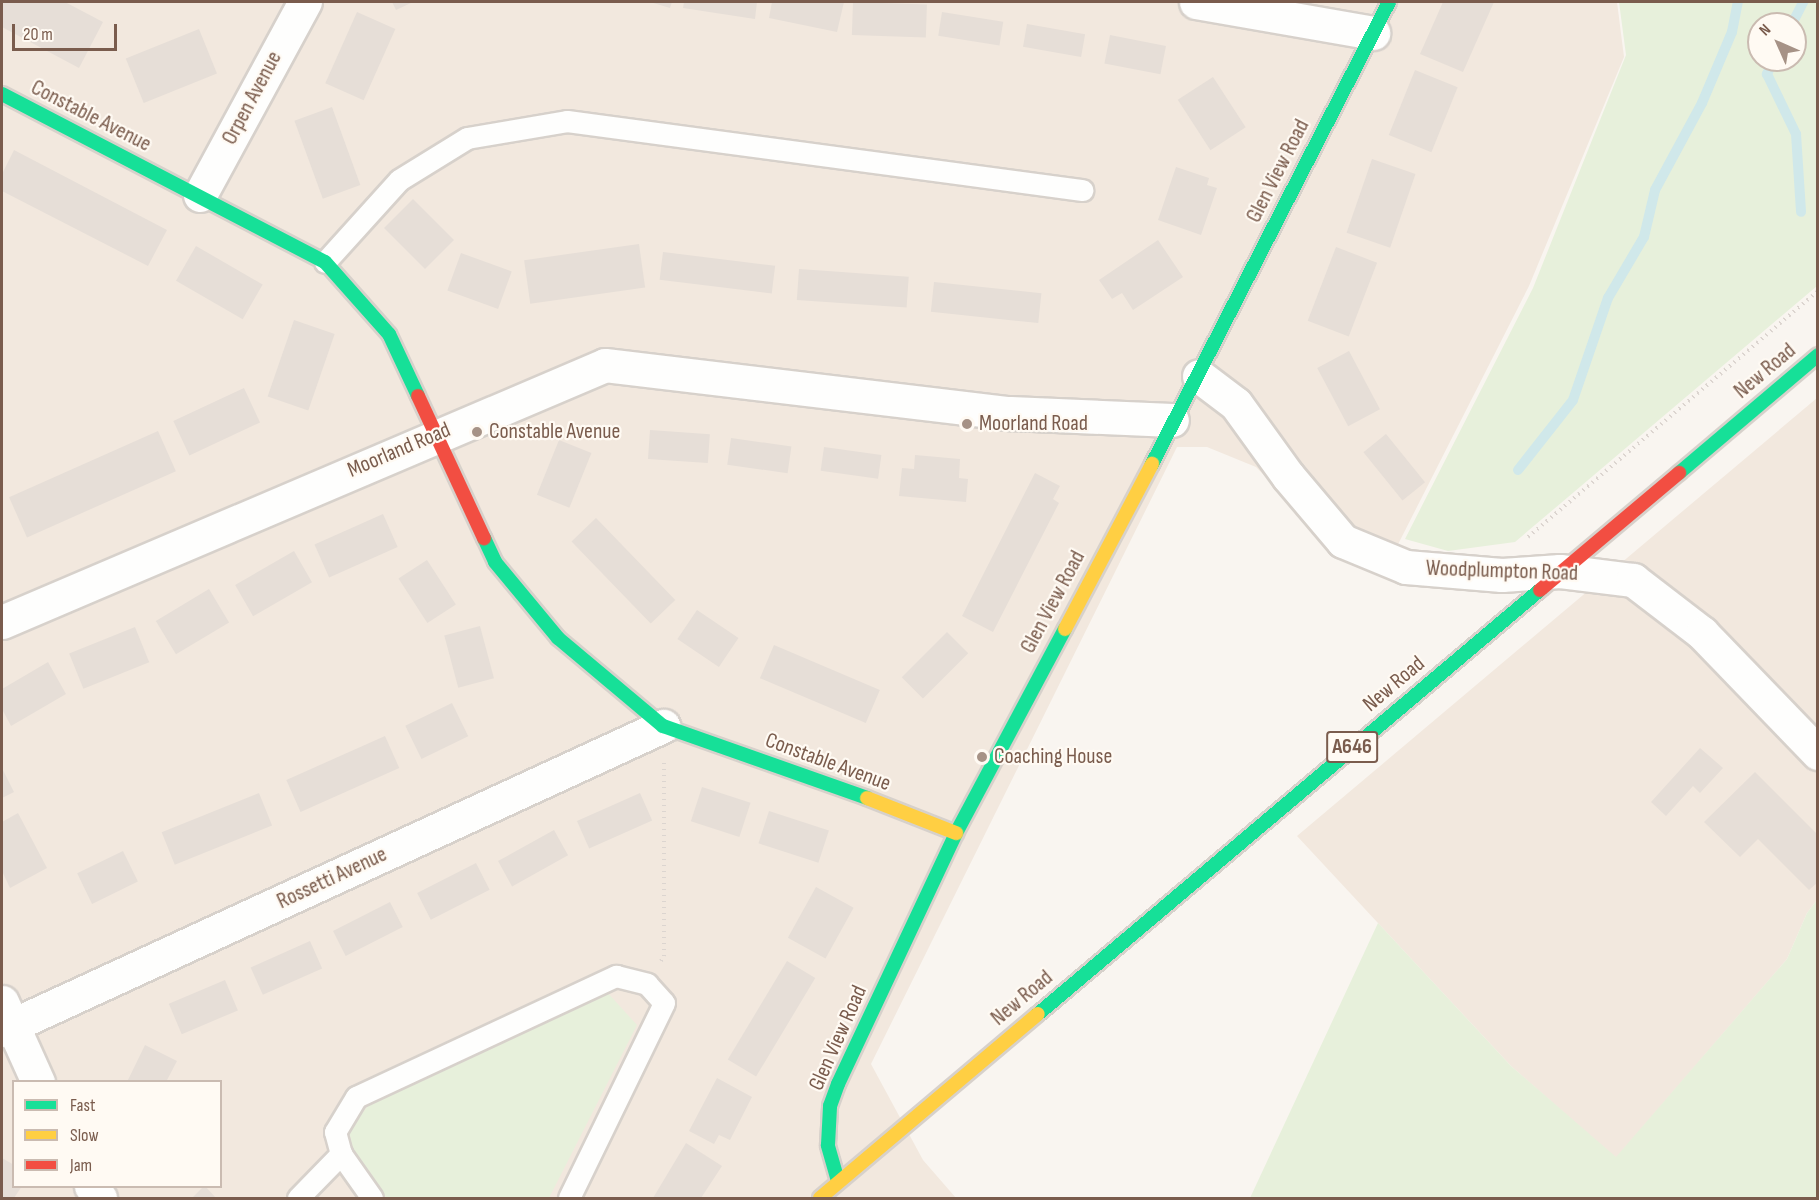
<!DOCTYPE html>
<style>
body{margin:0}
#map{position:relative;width:1819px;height:1200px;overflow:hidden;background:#f9f5f0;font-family:"Sofia Sans Condensed",sans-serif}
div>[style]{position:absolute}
.residential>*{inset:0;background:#f2e8de}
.green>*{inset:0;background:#e7f0db}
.stream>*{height:10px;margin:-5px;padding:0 5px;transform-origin:5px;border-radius:5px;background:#d0e8ea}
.building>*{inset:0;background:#e6ded7;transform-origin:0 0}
.path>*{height:4px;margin-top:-2px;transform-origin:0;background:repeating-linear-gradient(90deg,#dcd5d0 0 1.5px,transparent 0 6px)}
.roads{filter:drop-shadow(2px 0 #d7d1cb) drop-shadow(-2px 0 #d7d1cb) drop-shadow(0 2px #d7d1cb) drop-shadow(0 -2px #d7d1cb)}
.lane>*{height:21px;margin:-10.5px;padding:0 10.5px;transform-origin:10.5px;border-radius:10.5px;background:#fefefd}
.street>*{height:33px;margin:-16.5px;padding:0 16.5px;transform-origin:16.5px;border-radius:16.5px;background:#fefefd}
.fast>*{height:14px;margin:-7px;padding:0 7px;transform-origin:7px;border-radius:7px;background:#16e098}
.slow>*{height:14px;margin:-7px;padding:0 7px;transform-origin:7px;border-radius:7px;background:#ffcf43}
.jam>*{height:14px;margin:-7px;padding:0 7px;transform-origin:7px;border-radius:7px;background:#f24e42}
.dots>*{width:16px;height:16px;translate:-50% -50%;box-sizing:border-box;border:3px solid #fffaf3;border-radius:50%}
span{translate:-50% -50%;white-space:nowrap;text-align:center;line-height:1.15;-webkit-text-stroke:4.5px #fffaf3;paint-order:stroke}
.shield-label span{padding:2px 4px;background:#fffaf3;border:2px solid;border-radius:4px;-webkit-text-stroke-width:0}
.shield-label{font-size:21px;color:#7a5c4d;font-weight:700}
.street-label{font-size:22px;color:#7a5c4d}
.poi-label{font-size:22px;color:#7a5c4d}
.left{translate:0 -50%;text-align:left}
.frame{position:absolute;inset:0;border:3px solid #7a5c4d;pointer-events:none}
.legend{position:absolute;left:12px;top:1080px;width:210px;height:108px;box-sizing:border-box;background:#fffaf3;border:2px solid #cabbb1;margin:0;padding:8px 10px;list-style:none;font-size:18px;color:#7a5c4d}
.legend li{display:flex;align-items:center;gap:12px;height:30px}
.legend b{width:30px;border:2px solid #cabbb1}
.north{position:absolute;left:1747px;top:12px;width:60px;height:60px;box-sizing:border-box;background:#fffaf3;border:2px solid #cabbb1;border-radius:50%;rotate:315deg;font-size:16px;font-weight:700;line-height:24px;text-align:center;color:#7a5c4d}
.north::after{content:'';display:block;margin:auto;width:21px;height:27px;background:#a69286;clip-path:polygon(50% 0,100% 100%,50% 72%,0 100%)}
.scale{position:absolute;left:12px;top:24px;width:105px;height:27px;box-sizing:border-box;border:3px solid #7a5c4d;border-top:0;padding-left:8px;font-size:18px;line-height:21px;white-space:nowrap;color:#7a5c4d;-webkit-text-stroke:4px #fffaf3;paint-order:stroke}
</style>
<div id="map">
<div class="residential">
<i style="clip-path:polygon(evenodd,2px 2px,1617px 2px,1624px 57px,1529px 286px,1384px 572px,1301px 513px,1256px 467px,1207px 447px,1177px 447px,871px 1064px,923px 1160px,956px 1198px,2px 1198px,2px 2px,14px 1082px,220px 1082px,220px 1186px,14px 1186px,14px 1082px)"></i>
<i style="clip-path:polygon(1817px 398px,1817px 900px,1807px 913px,1787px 959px,1616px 1158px,1511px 1066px,1297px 836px)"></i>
</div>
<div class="green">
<i style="clip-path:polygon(evenodd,1619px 2px,1817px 2px,1817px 286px,1515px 542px,1448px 551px,1405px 539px,1533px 288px,1626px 55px,1619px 2px,1759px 24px,1795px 24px,1795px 60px,1759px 60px,1759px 24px)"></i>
<i style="clip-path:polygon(1817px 900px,1817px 1198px,1250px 1198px,1378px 923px,1511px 1066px,1616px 1157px,1787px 959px,1807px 913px)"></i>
<i style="clip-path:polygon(606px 991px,637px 1025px,549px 1198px,387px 1198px,356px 1170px,349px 1130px,374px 1098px)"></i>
</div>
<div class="stream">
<i style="left:1792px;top:24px;width:25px;rotate:-63deg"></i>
<i style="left:1774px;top:60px;width:16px;rotate:117deg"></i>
<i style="left:1767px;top:74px;width:67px;rotate:64.2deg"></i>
<i style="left:1796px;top:134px;width:78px;rotate:86.3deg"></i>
<i style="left:1518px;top:470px;width:89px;rotate:-51.8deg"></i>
<i style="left:1573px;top:400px;width:108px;rotate:-71.1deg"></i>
<i style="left:1608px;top:298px;width:71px;rotate:-59.5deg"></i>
<i style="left:1644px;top:237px;width:48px;rotate:-76.8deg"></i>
<i style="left:1655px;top:190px;width:99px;rotate:-61.6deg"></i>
<i style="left:1702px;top:103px;width:77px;rotate:-67.1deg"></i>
<i style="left:1732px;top:32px;width:31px;rotate:-79deg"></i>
</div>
<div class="building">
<i style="clip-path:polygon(2px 2px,65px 2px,103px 22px,79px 68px,2px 27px)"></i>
<i style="clip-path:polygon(392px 2px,413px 2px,396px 10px)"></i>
<i style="clip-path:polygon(650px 2px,672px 2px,670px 8px)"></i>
<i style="clip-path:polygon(684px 2px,757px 2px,755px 19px,683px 8px)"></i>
<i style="clip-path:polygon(772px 2px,844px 2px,837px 32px,769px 18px)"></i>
<i style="left:853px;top:2px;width:74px;height:33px;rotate:2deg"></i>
<i style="clip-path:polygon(1443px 2px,1494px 2px,1463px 72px,1420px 54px)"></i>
<i style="left:357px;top:12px;width:42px;height:78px;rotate:24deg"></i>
<i style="left:942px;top:12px;width:62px;height:24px;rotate:9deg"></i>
<i style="left:1027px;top:24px;width:59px;height:23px;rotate:10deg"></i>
<i style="left:199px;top:29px;width:48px;height:79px;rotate:68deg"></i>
<i style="left:1110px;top:35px;width:57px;height:29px;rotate:11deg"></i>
<i style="left:1415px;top:70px;width:46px;height:70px;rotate:22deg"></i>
<i style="left:1213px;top:77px;width:60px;height:42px;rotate:57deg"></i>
<i style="left:332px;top:107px;width:83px;height:40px;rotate:70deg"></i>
<i style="clip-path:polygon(14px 150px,167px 230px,148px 266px,2px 191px,2px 174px)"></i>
<i style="left:1372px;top:159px;width:46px;height:78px;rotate:19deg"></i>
<i style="clip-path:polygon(1176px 167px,1209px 178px,1207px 185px,1217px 188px,1201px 235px,1158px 220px)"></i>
<i style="left:413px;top:199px;width:58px;height:41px;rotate:45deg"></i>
<i style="clip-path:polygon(1158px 240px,1183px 277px,1133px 310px,1122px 293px,1112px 299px,1099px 280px)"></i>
<i style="left:639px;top:244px;width:44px;height:116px;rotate:82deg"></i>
<i style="left:196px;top:246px;width:77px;height:40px;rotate:30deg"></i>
<i style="left:1336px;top:247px;width:44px;height:79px;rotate:21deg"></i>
<i style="left:663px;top:252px;width:113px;height:28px;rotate:7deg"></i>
<i style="left:461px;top:253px;width:54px;height:40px;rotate:20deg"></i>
<i style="left:799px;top:269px;width:110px;height:31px;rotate:4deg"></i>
<i style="left:934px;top:282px;width:108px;height:30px;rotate:6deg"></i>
<i style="left:294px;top:320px;width:43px;height:81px;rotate:19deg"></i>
<i style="left:1349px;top:351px;width:66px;height:36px;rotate:62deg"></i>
<i style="left:244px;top:388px;width:38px;height:78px;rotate:65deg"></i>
<i style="left:650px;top:430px;width:60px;height:29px;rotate:4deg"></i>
<i style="left:158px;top:431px;width:44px;height:163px;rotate:66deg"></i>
<i style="left:1386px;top:434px;width:62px;height:29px;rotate:51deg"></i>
<i style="left:731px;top:438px;width:61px;height:27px;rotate:8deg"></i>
<i style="left:559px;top:440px;width:35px;height:59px;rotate:22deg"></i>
<i style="left:824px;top:447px;width:58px;height:24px;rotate:8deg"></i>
<i style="clip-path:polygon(915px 455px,960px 459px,959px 478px,968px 479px,966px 502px,899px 496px,902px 468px,914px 469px)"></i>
<i style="clip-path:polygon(1035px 473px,1060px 486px,1053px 499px,1059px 503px,993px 632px,962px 616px)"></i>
<i style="left:383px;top:514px;width:36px;height:75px;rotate:66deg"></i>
<i style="left:596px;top:518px;width:114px;height:34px;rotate:46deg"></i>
<i style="left:294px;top:551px;width:36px;height:68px;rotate:60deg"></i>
<i style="left:427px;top:560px;width:53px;height:34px;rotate:57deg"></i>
<i style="left:209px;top:589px;width:39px;height:62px;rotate:59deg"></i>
<i style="left:697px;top:610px;width:50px;height:35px;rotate:34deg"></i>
<i style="left:480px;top:626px;width:54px;height:37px;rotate:75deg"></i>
<i style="left:135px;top:627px;width:38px;height:71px;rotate:68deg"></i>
<i style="left:947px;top:632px;width:30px;height:64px;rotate:45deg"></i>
<i style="left:774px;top:645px;width:115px;height:36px;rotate:23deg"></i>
<i style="clip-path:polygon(48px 662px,66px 694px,11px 726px,2px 709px,2px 689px)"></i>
<i style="left:452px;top:703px;width:37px;height:52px;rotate:64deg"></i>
<i style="left:385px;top:736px;width:35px;height:108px;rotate:66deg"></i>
<i style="clip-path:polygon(1700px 748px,1723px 768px,1700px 793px,1693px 786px,1666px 816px,1651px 802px)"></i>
<i style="clip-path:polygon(2px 768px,14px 792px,2px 798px)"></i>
<i style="clip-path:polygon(1755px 772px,1818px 835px,1818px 882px,1809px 890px,1758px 839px,1740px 857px,1704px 822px)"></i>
<i style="left:702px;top:787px;width:51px;height:36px;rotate:18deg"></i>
<i style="left:259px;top:793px;width:35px;height:105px;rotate:68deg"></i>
<i style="left:640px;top:793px;width:30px;height:69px;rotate:66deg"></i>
<i style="left:769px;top:811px;width:63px;height:34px;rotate:18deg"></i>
<i style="clip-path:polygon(18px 813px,47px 868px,10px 888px,2px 871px,2px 822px)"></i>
<i style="left:554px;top:830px;width:29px;height:64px;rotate:61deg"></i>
<i style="left:123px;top:851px;width:34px;height:51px;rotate:64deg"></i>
<i style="left:476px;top:863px;width:30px;height:66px;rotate:63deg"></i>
<i style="left:816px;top:887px;width:43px;height:58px;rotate:29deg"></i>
<i style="left:390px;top:902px;width:28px;height:64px;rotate:63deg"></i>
<i style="left:310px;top:941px;width:30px;height:65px;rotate:66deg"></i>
<i style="left:787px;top:961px;width:33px;height:115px;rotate:31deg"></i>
<i style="left:225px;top:980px;width:33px;height:61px;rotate:67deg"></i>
<i style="clip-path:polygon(145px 1045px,177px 1061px,166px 1082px,127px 1082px)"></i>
<i style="clip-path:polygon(717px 1078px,752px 1097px,730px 1140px,719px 1135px,714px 1144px,689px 1131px)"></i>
<i style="clip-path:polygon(686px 1143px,722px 1166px,701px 1198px,653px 1198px)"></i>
<i style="clip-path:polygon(2px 1158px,14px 1165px,14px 1186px,22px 1186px,14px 1198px,2px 1198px)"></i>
<i style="clip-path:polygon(205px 1186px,216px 1198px,192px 1198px,204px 1186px)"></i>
</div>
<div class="path">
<i style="left:1528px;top:537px;width:380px;rotate:-40.3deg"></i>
<i style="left:661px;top:961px;width:6px;rotate:-59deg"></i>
<i style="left:664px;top:956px;width:193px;rotate:-90deg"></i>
</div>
<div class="roads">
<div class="lane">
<i style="left:325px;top:262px;width:110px;rotate:-47.9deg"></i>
<i style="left:399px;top:180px;width:80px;rotate:-31.7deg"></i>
<i style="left:467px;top:138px;width:101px;rotate:-9.6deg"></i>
<i style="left:567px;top:121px;width:520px;rotate:7.63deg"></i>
<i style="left:298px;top:1198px;width:62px;rotate:-45.7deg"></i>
<i style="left:372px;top:1198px;width:54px;rotate:-125.2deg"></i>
<i style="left:341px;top:1154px;width:23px;rotate:-105deg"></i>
<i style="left:335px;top:1132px;width:41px;rotate:-59deg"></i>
<i style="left:356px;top:1097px;width:287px;rotate:-25deg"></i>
<i style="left:616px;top:976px;width:32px;rotate:14deg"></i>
<i style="left:647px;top:984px;width:25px;rotate:48deg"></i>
<i style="left:664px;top:1003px;width:217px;rotate:116deg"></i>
</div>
<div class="street">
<i style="left:1196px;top:2px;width:180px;rotate:9.9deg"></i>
<i style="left:200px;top:195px;width:220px;rotate:-61.5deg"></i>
<i style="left:1199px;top:376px;width:46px;rotate:37.1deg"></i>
<i style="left:1236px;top:404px;width:89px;rotate:54.2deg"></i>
<i style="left:1288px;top:476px;width:85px;rotate:49.8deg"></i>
<i style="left:1343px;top:541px;width:68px;rotate:22.4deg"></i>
<i style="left:1406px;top:567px;width:96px;rotate:4.8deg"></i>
<i style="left:1502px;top:575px;width:58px;rotate:-3.9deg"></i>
<i style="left:1560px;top:571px;width:74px;rotate:7deg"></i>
<i style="left:1633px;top:580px;width:87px;rotate:37.5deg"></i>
<i style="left:1702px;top:633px;width:167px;rotate:46deg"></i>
<i style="left:2px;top:622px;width:655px;rotate:-23.08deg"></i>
<i style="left:605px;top:365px;width:408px;rotate:6.8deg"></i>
<i style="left:1010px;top:413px;width:162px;rotate:2.5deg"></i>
<i style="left:2px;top:1002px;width:88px;rotate:65.8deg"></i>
<i style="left:2px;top:1030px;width:728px;rotate:-24.7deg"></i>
<i style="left:91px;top:1186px;width:15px;rotate:53deg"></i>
</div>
<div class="fast">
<i style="left:2px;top:94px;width:364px;rotate:27.5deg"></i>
<i style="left:325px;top:262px;width:96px;rotate:48.4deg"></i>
<i style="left:389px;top:334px;width:68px;rotate:64.9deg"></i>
<i style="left:1152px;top:464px;width:519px;rotate:-62.84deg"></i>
<i style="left:1679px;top:473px;width:182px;rotate:-40.3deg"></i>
<i style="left:484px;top:538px;width:26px;rotate:65deg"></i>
<i style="left:495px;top:562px;width:99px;rotate:50.3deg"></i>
<i style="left:558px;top:638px;width:137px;rotate:40deg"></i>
<i style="left:663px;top:726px;width:216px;rotate:19.4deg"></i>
<i style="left:1038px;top:1014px;width:657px;rotate:-40.19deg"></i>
<i style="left:838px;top:1181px;width:37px;rotate:-106deg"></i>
<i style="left:828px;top:1145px;width:39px;rotate:-87deg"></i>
<i style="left:830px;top:1106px;width:23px;rotate:-70deg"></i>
<i style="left:838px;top:1084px;width:277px;rotate:-64.8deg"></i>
<i style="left:956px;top:833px;width:231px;rotate:-61.9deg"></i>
</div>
<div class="slow">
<i style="left:1065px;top:629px;width:187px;rotate:-62.2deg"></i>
<i style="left:867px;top:798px;width:96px;rotate:21.5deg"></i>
<i style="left:820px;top:1198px;width:285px;rotate:-40.2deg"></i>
</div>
<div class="jam">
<i style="left:418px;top:396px;width:157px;rotate:65.1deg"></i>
<i style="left:1540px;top:590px;width:182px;rotate:-40.1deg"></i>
</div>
</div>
<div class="dots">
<i style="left:967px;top:424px;background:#a69286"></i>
<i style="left:477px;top:432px;background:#a69286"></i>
<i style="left:982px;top:757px;background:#a69286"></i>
</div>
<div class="shield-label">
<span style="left:1352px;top:747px">A646</span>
</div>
<div class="street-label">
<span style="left:252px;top:98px;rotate:-62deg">Orpen Avenue</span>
<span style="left:91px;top:116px;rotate:27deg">Constable Avenue</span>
<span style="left:1278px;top:171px;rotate:-63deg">Glen View Road</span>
<span style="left:1765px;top:371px;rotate:-40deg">New Road</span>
<span style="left:399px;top:450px;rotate:-23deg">Moorland Road</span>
<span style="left:1502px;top:571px;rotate:2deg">Woodplumpton Road</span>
<span style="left:1053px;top:602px;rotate:-62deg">Glen View Road</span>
<span style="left:1394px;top:684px;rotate:-40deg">New Road</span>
<span style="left:828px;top:762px;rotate:20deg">Constable Avenue</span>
<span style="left:332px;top:878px;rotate:-25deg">Rossetti Avenue</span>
<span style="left:1022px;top:998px;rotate:-40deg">New Road</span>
<span style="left:838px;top:1038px;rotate:-66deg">Glen View Road</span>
</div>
<div class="poi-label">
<span class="left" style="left:979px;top:424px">Moorland Road</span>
<span class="left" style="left:489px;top:432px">Constable Avenue</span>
<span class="left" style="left:994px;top:757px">Coaching House</span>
</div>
<div class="frame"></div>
<ul class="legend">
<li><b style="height:8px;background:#16e098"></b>Fast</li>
<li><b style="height:8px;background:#ffcf43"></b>Slow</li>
<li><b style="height:8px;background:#f24e42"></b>Jam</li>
</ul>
<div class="north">N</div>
<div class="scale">20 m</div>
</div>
